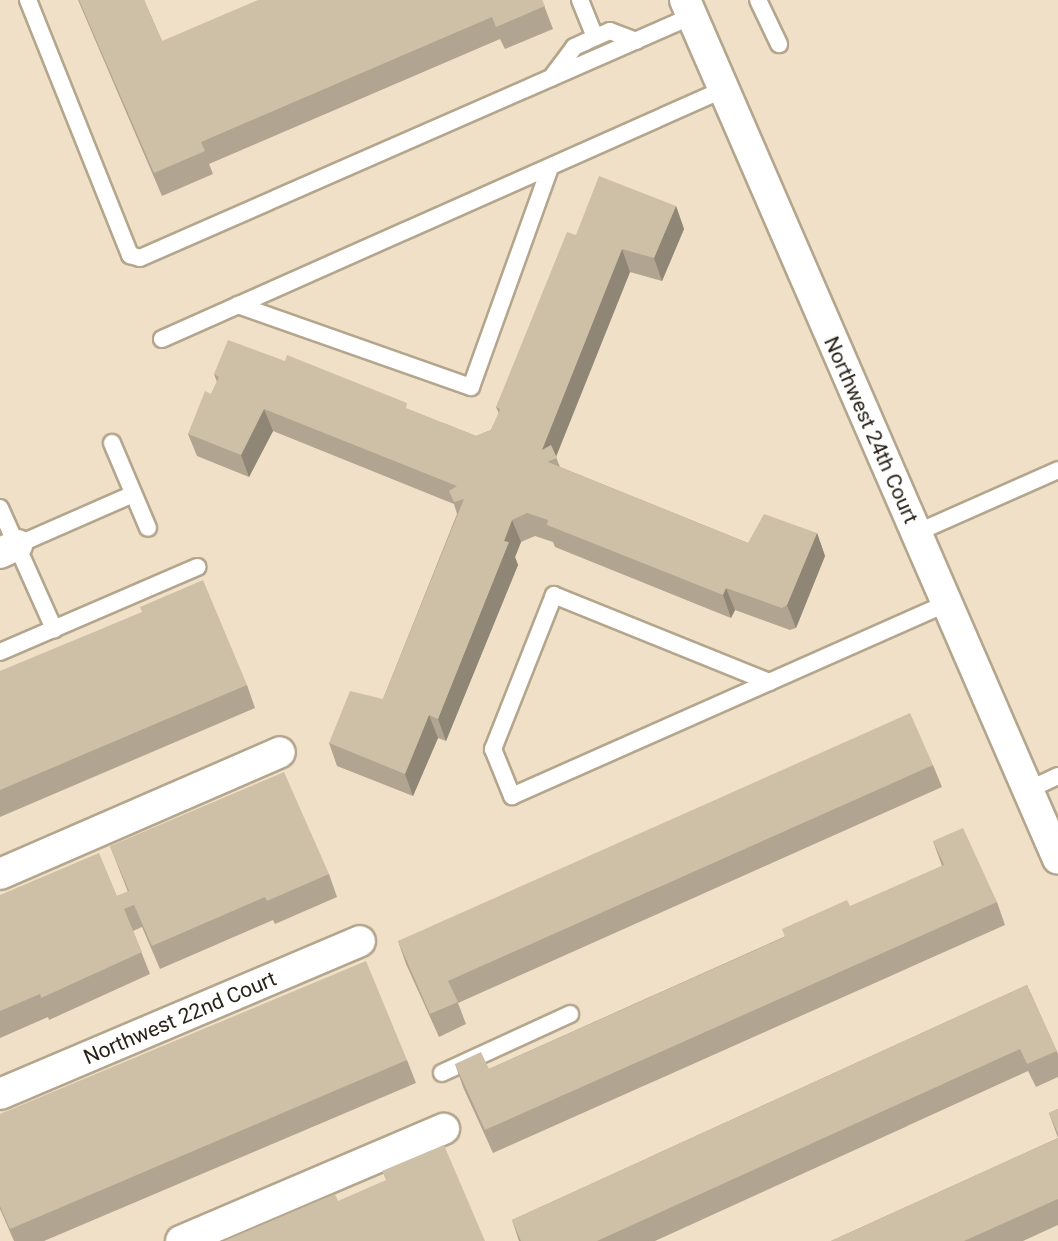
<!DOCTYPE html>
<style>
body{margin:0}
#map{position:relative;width:1058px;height:1241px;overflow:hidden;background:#f0e0c7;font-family:Roboto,sans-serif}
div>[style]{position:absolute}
.roads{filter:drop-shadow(2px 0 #b4a58d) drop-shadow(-2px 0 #b4a58d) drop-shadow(0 2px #b4a58d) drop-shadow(0 -2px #b4a58d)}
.lane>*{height:16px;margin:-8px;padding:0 8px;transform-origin:8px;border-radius:8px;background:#fff}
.street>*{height:30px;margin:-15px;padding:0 15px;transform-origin:15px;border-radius:15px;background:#fff}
.wall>*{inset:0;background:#b1a490}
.shaded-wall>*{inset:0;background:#908675}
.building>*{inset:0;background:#cebfa7}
span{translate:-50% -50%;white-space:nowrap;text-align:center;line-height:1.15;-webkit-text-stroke:6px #fff;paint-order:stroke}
.street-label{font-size:21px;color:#282219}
</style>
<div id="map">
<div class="roads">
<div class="lane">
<i style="left:28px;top:0;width:275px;rotate:68.2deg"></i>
<i style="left:130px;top:255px;width:10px;rotate:17deg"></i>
<i style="left:140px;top:258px;width:603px;rotate:-23.67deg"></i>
<i style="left:580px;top:0;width:40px;rotate:68deg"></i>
<i style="left:758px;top:0;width:49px;rotate:64.5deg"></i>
<i style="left:551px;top:78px;width:39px;rotate:-53deg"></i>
<i style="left:574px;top:47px;width:12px;rotate:-24deg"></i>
<i style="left:585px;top:42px;width:27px;rotate:-24deg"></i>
<i style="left:610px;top:31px;width:28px;rotate:21deg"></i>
<i style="left:238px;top:305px;width:247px;rotate:19.4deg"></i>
<i style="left:471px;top:387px;width:233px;rotate:-70.2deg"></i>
<i style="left:162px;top:339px;width:613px;rotate:-23.97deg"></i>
<i style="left:112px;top:443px;width:92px;rotate:67deg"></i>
<i style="left:0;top:508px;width:133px;rotate:65.9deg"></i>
<i style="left:916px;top:533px;width:155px;rotate:-23.9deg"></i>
<i style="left:17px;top:545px;width:127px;rotate:-23.7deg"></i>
<i style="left:0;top:652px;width:215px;rotate:-23.3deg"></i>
<i style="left:769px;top:682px;width:232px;rotate:-158deg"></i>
<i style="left:554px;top:595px;width:166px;rotate:111.6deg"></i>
<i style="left:493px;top:749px;width:51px;rotate:68deg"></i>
<i style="left:512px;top:796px;width:476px;rotate:-23.9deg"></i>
<i style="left:1028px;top:790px;width:33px;rotate:-25deg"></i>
<i style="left:442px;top:1073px;width:141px;rotate:-24.7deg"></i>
</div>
<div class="street">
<i style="left:685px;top:0;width:936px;rotate:66.53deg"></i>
<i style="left:0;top:553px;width:19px;rotate:-25deg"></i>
<i style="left:0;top:874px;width:305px;rotate:-23.5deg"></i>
<i style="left:0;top:1094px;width:391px;rotate:-23deg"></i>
<i style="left:181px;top:1241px;width:286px;rotate:-23.1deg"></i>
</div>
</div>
<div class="wall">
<i style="clip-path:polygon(78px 0,144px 0,162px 41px,542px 0,553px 29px,505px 49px,500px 39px,209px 164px,213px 174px,162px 196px)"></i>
<i style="clip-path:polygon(676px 206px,684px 229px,662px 281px,630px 272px,556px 457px,560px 467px,748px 543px,817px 533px,825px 556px,796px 628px,790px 630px,735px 610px,731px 618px,555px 547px,553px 542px,535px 536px,521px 542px,515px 557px,518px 565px,446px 741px,438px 738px,413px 796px,337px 766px,329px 743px,383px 699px,457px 514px,454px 504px,273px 431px,249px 477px,197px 456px,188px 434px,211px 394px,217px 382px,214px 374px,410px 410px,476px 436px,491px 430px,499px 414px,496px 407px,576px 235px)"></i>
<i style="clip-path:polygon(0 671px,247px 685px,255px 708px,0 817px)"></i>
<i style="clip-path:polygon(933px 765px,942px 787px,458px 1003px,466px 1024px,439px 1037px,406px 964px,398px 941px)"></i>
<i style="clip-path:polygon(933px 841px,997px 902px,1005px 925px,493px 1153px,463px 1087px,455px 1064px,489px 1069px,942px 866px)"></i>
<i style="clip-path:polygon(110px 846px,329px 874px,337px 897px,275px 924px,273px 920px,160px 969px,142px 927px,133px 931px,150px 974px,49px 1020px,48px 1017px,0 1038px,0 895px,117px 896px,128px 892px)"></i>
<i style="clip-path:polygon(1027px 985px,1058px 1054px,1058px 1077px,1036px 1087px,1028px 1071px,655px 1241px,519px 1241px,512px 1220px)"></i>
<i style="clip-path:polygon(407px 1060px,416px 1083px,44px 1241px,14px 1241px,0 1209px,0 1114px)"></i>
<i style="clip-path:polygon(1058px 1109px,1058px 1225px,1023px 1241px,831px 1241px,1058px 1138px,1049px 1113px)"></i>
</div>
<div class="shaded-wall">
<i style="clip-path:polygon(676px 206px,684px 229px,662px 281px,654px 258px)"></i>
<i style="clip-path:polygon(622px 249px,630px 272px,555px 459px,548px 462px,542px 450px)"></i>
<i style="clip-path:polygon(264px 409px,273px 431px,249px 477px,241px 455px)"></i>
<i style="clip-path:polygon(512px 520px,521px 542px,515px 557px,518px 565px,446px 741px,438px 719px)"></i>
<i style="clip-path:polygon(817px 533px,825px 556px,796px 628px,787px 605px)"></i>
<i style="clip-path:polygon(726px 588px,735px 610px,731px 618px,723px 595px)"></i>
<i style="clip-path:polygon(429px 715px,438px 738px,413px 796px,405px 774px)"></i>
</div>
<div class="building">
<i style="clip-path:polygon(79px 0,144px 0,162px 41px,258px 0,542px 0,545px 6px,496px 27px,492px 17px,201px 142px,205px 151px,154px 173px)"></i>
<i style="clip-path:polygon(599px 176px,676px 206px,654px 258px,622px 249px,542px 450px,551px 445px,557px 458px,548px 462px,748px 543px,764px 514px,817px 533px,787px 605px,782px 608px,726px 588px,723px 595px,547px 525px,548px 520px,527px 513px,512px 520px,504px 541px,509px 542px,438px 719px,429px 715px,405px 774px,329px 743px,350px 691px,383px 699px,464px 499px,454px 502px,449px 491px,457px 486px,264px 409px,241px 455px,188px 434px,205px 391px,211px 394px,219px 377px,214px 374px,228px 340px,285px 361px,287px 355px,407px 403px,406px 408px,476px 436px,491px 430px,500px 409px,496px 407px,567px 232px,576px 235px)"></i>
<i style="clip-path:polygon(203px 580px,247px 685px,0 790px,0 671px,142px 612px,140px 607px)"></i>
<i style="clip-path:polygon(910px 713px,933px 765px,448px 981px,458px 1002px,430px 1014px,398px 941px)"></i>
<i style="clip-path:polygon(284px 772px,329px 874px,267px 901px,265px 897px,152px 946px,134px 905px,124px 909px,142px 952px,41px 998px,40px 994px,0 1011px,0 895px,99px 853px,117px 896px,129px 891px,110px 846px)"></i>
<i style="clip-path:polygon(963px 828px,997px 902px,485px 1130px,455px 1064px,481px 1052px,489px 1069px,785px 937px,782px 929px,847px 900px,850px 906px,944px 865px,933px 841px)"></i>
<i style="clip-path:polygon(366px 961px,407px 1060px,10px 1229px,0 1206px,0 1114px)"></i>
<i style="clip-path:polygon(1027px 985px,1057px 1051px,1027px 1064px,1020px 1049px,597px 1241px,521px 1241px,512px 1220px)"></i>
<i style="clip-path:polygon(1058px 1109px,1058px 1134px,1049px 1113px)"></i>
<i style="clip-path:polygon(1058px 1138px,1058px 1199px,964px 1241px,831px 1241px)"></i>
<i style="clip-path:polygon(444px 1145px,485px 1241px,224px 1241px,335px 1194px,338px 1201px,386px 1180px,382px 1171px)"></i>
</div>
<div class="street-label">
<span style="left:871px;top:430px;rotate:66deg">Northwest 24th Court</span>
<span style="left:180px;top:1018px;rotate:-23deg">Northwest 22nd Court</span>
</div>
</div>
